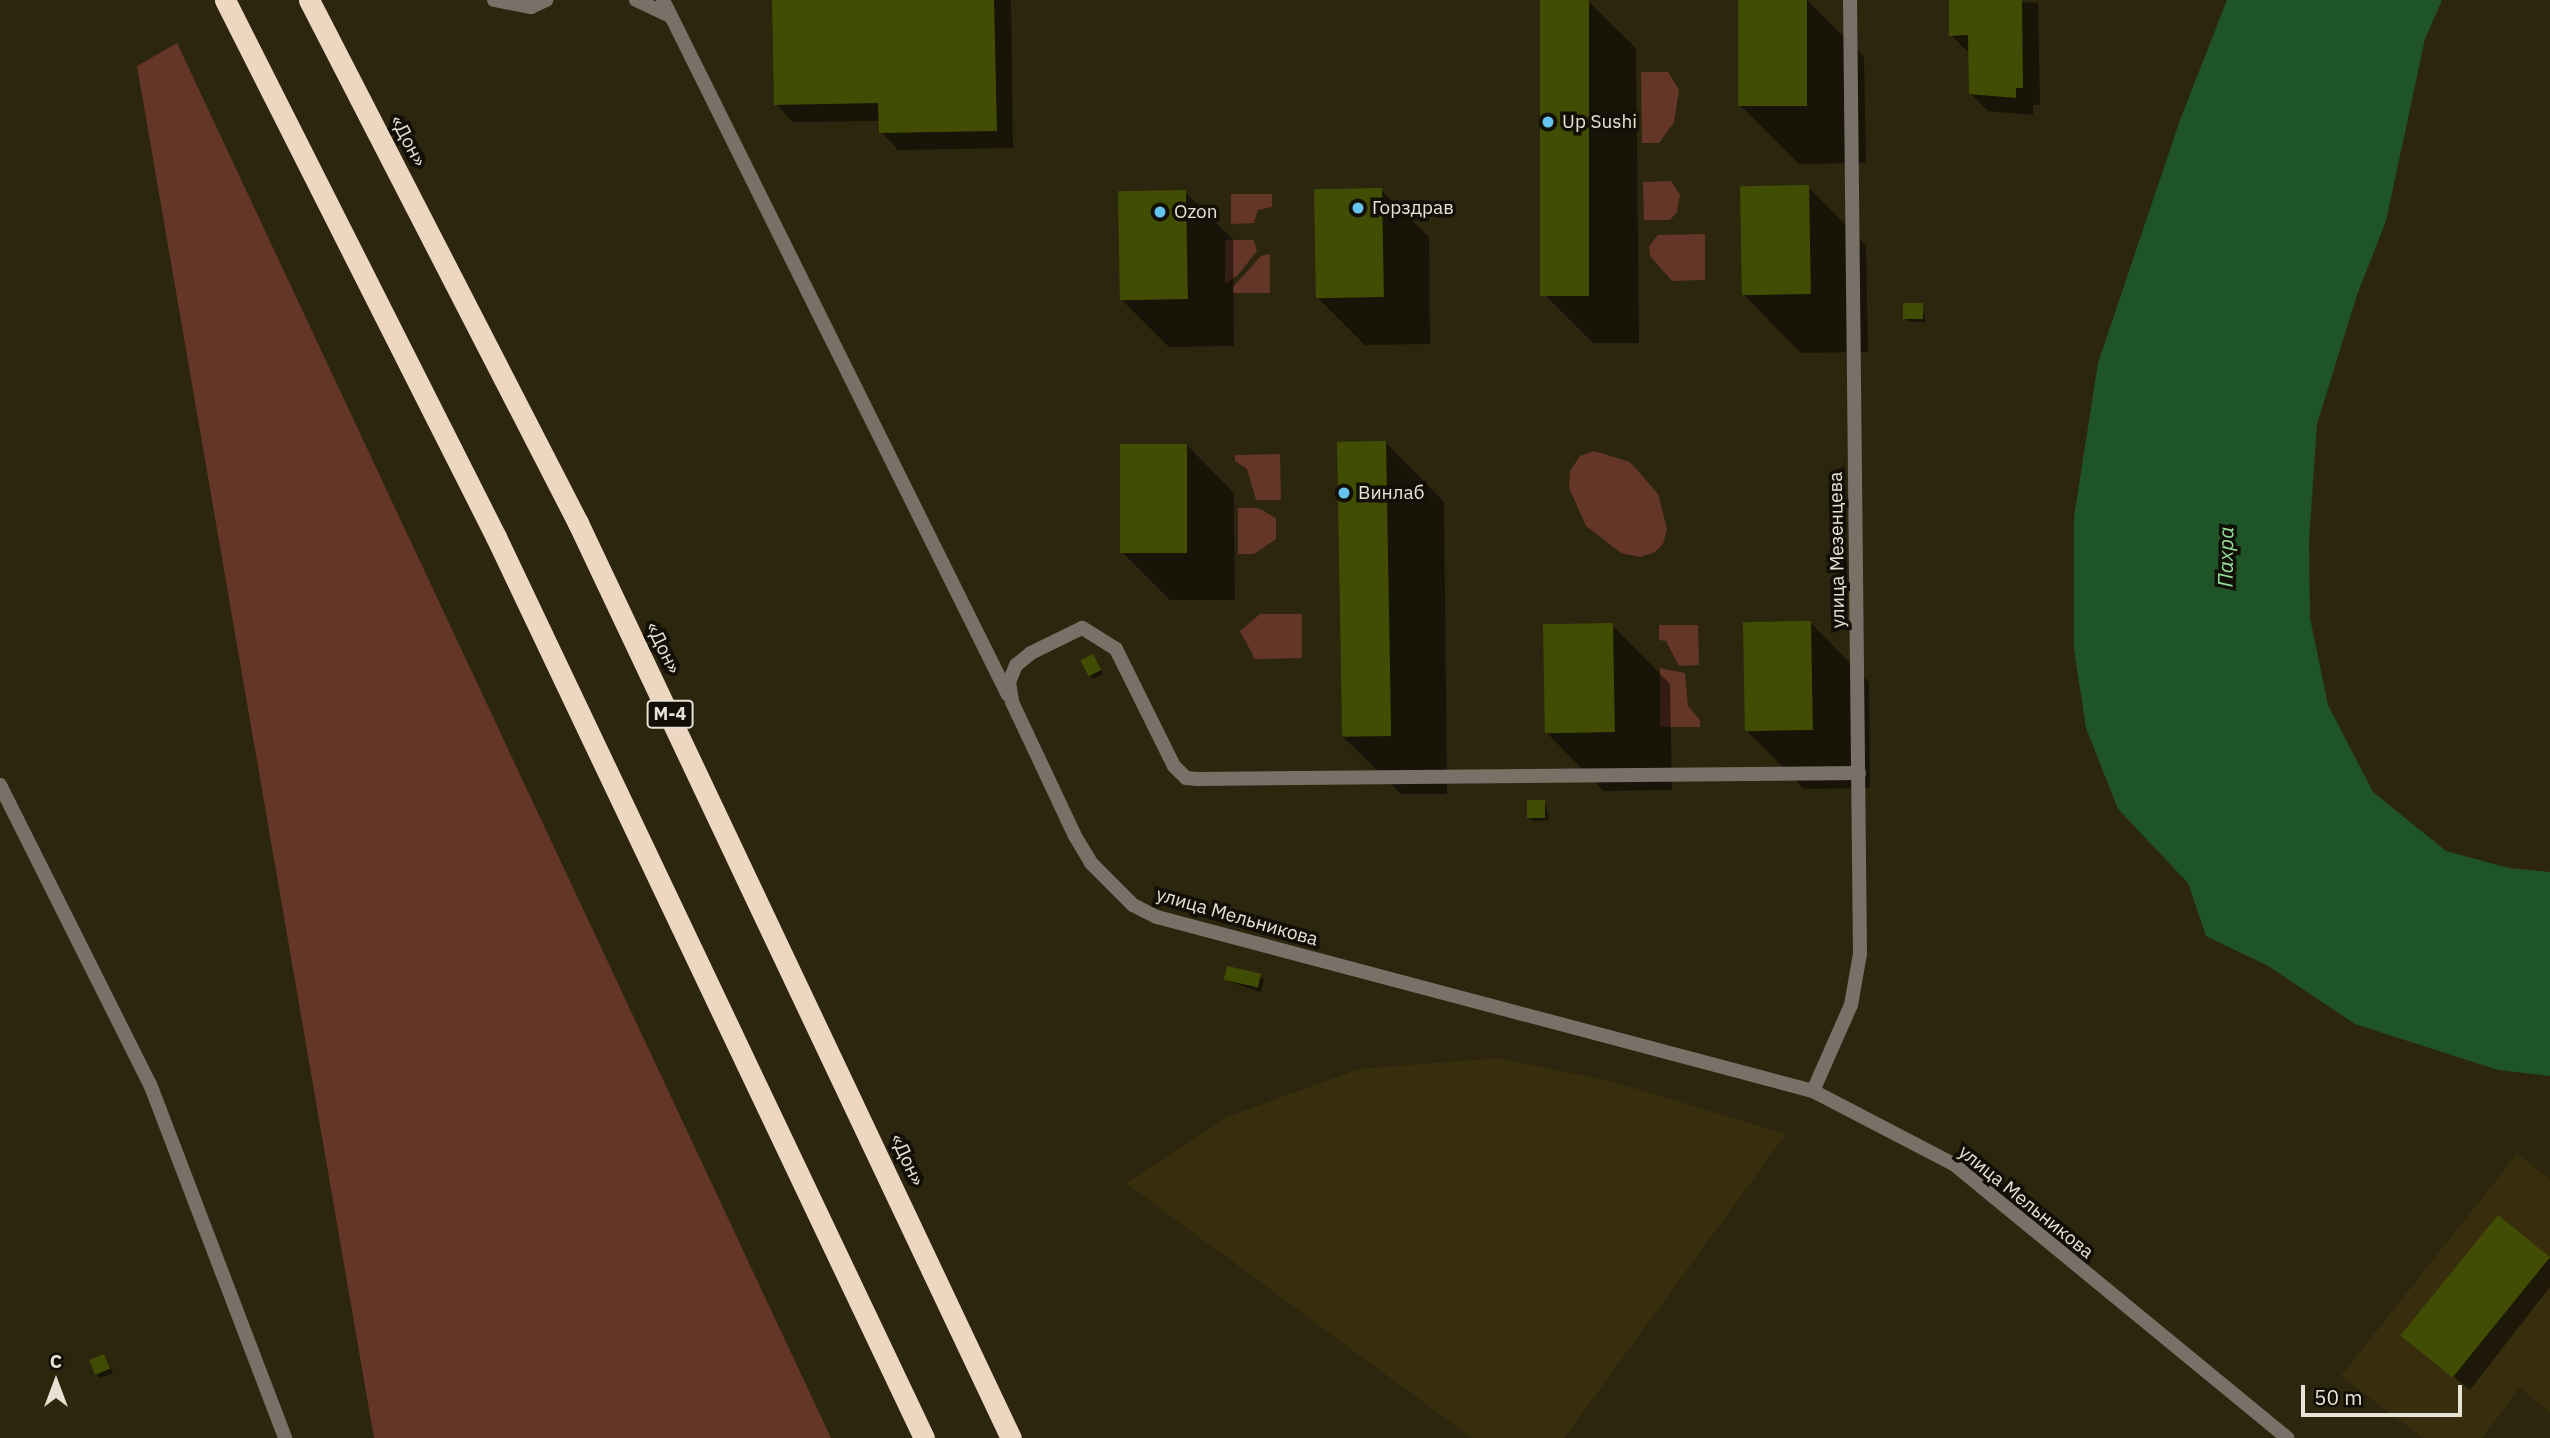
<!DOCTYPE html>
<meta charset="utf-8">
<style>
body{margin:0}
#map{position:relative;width:2550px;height:1438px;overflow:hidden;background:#2d260f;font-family:"IBM Plex Sans",sans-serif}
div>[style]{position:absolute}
.built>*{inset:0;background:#382e0e}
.green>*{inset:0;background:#633628}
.water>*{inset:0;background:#1f5428}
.shadow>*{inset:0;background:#0007}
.building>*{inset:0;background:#424d04;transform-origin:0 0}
.street>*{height:14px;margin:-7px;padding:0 7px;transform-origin:7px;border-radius:7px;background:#797067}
.highway>*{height:21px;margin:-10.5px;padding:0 10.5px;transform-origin:10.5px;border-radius:10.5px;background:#eed7c1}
.dots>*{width:19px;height:19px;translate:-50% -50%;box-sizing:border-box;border:4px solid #120f06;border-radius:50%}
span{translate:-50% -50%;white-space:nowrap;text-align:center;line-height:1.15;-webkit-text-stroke:7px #120f06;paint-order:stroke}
.shield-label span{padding:2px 5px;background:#120f06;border:2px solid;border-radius:5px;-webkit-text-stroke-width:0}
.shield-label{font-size:18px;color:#e7e2d4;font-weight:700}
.poi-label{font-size:19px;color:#e7e2d4}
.left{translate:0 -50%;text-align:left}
.street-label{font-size:19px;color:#e7e2d4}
.water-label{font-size:21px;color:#93df9a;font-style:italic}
.north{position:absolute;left:21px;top:1347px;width:70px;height:70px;-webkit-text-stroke:5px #120f06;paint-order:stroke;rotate:0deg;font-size:19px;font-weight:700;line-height:28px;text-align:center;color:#e7e2d4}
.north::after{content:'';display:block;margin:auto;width:24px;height:32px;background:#e7e2d4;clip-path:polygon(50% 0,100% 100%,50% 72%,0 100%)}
.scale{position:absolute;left:2301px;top:1385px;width:161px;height:32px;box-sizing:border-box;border:4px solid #e7e2d4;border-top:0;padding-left:9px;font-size:21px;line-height:24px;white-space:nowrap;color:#e7e2d4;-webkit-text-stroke:5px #120f06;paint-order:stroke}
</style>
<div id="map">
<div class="built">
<i style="clip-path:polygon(1498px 1058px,1610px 1081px,1786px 1134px,1564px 1438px,1472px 1438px,1126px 1183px,1227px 1117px,1359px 1069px)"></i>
<i style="clip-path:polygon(2517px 1154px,2550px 1179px,2550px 1413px,2520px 1387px,2482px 1438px,2423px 1438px,2341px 1376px)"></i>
</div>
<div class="green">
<i style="clip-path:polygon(177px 43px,831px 1438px,374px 1438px,137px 66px)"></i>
<i style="clip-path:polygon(1641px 72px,1668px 72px,1679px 90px,1674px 122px,1659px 143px,1642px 143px)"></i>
<i style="clip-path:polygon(1671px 181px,1680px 195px,1677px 212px,1670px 220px,1644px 220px,1643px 182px)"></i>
<i style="clip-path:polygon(1231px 194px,1272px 194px,1272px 207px,1258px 210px,1254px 223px,1231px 224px)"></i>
<i style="clip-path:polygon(1705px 234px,1705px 280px,1672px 281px,1650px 256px,1649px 246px,1658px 235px)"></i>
<i style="clip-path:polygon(1225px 240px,1254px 240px,1257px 251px,1238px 275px,1225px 284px)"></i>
<i style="clip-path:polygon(1270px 254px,1270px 293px,1233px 293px,1233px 287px,1261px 256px)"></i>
<i style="clip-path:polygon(1594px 451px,1630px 462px,1658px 494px,1667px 529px,1663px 544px,1655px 552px,1640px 557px,1621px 553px,1586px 526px,1569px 488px,1570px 471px,1580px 456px)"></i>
<i style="clip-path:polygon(1280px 454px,1281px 500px,1256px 500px,1247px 469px,1235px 461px,1235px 455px)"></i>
<i style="clip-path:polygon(1238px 508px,1258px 508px,1276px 518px,1276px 539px,1254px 554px,1238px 554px)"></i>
<i style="clip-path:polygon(1260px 614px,1302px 614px,1302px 658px,1255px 659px,1240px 631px)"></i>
<i style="clip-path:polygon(1659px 625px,1698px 625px,1699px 665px,1679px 666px,1666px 641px,1659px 640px)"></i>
<i style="clip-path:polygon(1660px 668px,1685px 673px,1688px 706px,1700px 720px,1700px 727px,1660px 727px)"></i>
</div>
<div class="water">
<i style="clip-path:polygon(2227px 0,2442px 0,2425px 39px,2386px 221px,2357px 295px,2317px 424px,2309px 541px,2310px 618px,2328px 705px,2373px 792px,2446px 851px,2509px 868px,2550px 872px,2550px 1076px,2498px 1070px,2355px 1024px,2268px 966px,2206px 936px,2188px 883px,2118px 809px,2086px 728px,2074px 649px,2074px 517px,2098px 363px,2180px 120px)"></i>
</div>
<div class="shadow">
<i style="clip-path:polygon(774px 0,1011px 0,1013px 148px,898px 150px,881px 132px,881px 121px,793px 122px,776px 104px)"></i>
<i style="clip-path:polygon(1740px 0,1807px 0,1864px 57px,1866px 163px,1799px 164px,1741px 106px)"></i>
<i style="clip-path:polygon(1951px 0,2038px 3px,2040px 105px,2033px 105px,2033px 115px,1988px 111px,1971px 94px,1969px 53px,1951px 35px)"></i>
<i style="clip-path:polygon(1588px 1px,1636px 48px,1639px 343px,1593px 343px,1545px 295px)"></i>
<i style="clip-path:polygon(1808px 187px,1866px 245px,1868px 352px,1801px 353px,1743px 294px)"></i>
<i style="clip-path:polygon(1381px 190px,1429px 237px,1430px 344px,1365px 345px,1317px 297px)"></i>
<i style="clip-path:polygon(1185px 192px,1233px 239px,1234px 346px,1169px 347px,1121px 299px)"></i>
<i style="clip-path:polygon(1922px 304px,1926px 322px,1909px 322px,1905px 318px)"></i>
<i style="clip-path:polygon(1386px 443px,1444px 502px,1447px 794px,1401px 794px,1342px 736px)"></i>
<i style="clip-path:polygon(1187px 445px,1234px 493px,1235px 600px,1170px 600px,1123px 553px)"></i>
<i style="clip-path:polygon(1811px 623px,1869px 682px,1870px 788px,1804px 789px,1746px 730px)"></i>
<i style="clip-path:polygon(1612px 625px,1670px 684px,1672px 790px,1604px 791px,1546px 732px)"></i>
<i style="clip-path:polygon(1093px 656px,1103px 674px,1093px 679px,1089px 675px)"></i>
<i style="clip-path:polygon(1545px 802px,1549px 820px,1533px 821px,1529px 817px)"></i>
<i style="clip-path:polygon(1260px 976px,1264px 980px,1260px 992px,1226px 980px)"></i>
<i style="clip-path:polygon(2499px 1218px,2550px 1257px,2550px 1287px,2470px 1390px,2405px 1338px)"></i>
<i style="clip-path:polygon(104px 1356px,113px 1373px,100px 1378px,96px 1374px)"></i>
</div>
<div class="building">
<i style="clip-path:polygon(772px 0,994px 0,997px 131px,879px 133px,878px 103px,774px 105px)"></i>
<i style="left:1540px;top:0;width:49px;height:296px"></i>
<i style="left:1738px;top:0;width:69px;height:106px"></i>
<i style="clip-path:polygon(1949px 0,2022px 0,2023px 88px,2016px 88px,2016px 98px,1969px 94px,1968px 35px,1949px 36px)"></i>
<i style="left:1809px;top:185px;width:109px;height:69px;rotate:89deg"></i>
<i style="left:1382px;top:188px;width:109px;height:68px;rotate:89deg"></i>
<i style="left:1186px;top:190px;width:109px;height:68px;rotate:89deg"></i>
<i style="left:1903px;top:303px;width:20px;height:16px"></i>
<i style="left:1386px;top:441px;width:295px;height:49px;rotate:89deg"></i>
<i style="left:1120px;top:444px;width:67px;height:109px"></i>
<i style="left:1811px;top:621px;width:109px;height:68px;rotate:89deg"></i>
<i style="left:1613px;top:623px;width:109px;height:70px;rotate:89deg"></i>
<i style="left:1093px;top:654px;width:18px;height:14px;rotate:63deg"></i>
<i style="left:1527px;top:800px;width:18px;height:18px"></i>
<i style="left:1227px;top:966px;width:35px;height:14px;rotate:13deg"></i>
<i style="left:2498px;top:1215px;width:67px;height:155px;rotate:39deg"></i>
<i style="left:104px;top:1354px;width:16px;height:16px;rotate:68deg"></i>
</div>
<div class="street">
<i style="left:494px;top:0;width:38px;rotate:11deg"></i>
<i style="left:531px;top:7px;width:17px;rotate:-25deg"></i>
<i style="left:636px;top:0;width:38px;rotate:25deg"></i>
<i style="left:663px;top:0;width:776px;rotate:63.6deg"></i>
<i style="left:1859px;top:773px;width:662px;rotate:179.48deg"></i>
<i style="left:1197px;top:779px;width:11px;rotate:-175deg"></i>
<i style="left:1186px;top:778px;width:17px;rotate:-135deg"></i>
<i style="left:1174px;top:766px;width:131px;rotate:-116.4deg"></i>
<i style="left:1116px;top:649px;width:40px;rotate:-148deg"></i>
<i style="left:1082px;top:628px;width:57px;rotate:153.9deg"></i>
<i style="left:1031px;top:653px;width:19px;rotate:141deg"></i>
<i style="left:1016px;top:665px;width:18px;rotate:112deg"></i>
<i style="left:1009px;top:682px;width:20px;rotate:81deg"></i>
<i style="left:1012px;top:702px;width:148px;rotate:64.8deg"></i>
<i style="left:1075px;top:836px;width:31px;rotate:59deg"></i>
<i style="left:1091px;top:863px;width:59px;rotate:45deg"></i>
<i style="left:1133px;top:905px;width:27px;rotate:27deg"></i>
<i style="left:1157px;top:917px;width:679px;rotate:14.86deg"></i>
<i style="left:1813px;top:1091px;width:160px;rotate:27.5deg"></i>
<i style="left:1955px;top:1165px;width:430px;rotate:39.4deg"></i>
<i style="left:0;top:785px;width:335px;rotate:63.4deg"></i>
<i style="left:150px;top:1084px;width:379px;rotate:69.1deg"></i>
<i style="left:1813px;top:1091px;width:94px;rotate:-66.2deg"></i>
<i style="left:1851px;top:1005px;width:52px;rotate:-80deg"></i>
<i style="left:1860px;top:954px;width:954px;rotate:-90.6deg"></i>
</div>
<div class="highway">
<i style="left:225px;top:0;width:602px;rotate:63.22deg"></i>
<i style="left:496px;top:537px;width:997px;rotate:64.59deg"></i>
<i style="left:309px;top:0;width:588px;rotate:62.78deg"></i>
<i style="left:578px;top:523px;width:1012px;rotate:64.68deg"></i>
</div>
<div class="dots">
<i style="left:1548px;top:122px;background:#65c5ee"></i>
<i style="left:1358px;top:208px;background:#65c5ee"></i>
<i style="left:1160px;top:212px;background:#65c5ee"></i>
<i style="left:1344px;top:493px;background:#65c5ee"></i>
</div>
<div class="shield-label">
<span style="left:670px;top:714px">М-4</span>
</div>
<div class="poi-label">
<span class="left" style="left:1562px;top:122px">Up Sushi</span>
<span class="left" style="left:1372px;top:208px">Горздрав</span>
<span class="left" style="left:1174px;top:212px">Ozon</span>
<span class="left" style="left:1358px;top:493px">Винлаб</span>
</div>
<div class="street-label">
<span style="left:408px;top:141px;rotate:62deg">«Дон»</span>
<span style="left:1837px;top:550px;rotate:-91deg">улица Мезенцева</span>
<span style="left:663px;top:648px;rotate:64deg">«Дон»</span>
<span style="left:1237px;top:917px;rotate:16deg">улица Мельникова</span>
<span style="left:907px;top:1160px;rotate:65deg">«Дон»</span>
<span style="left:2026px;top:1202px;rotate:39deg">улица Мельникова</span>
</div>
<div class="water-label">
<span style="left:2225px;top:557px;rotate:-89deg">Пахра</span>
</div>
<div class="north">С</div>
<div class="scale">50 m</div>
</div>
